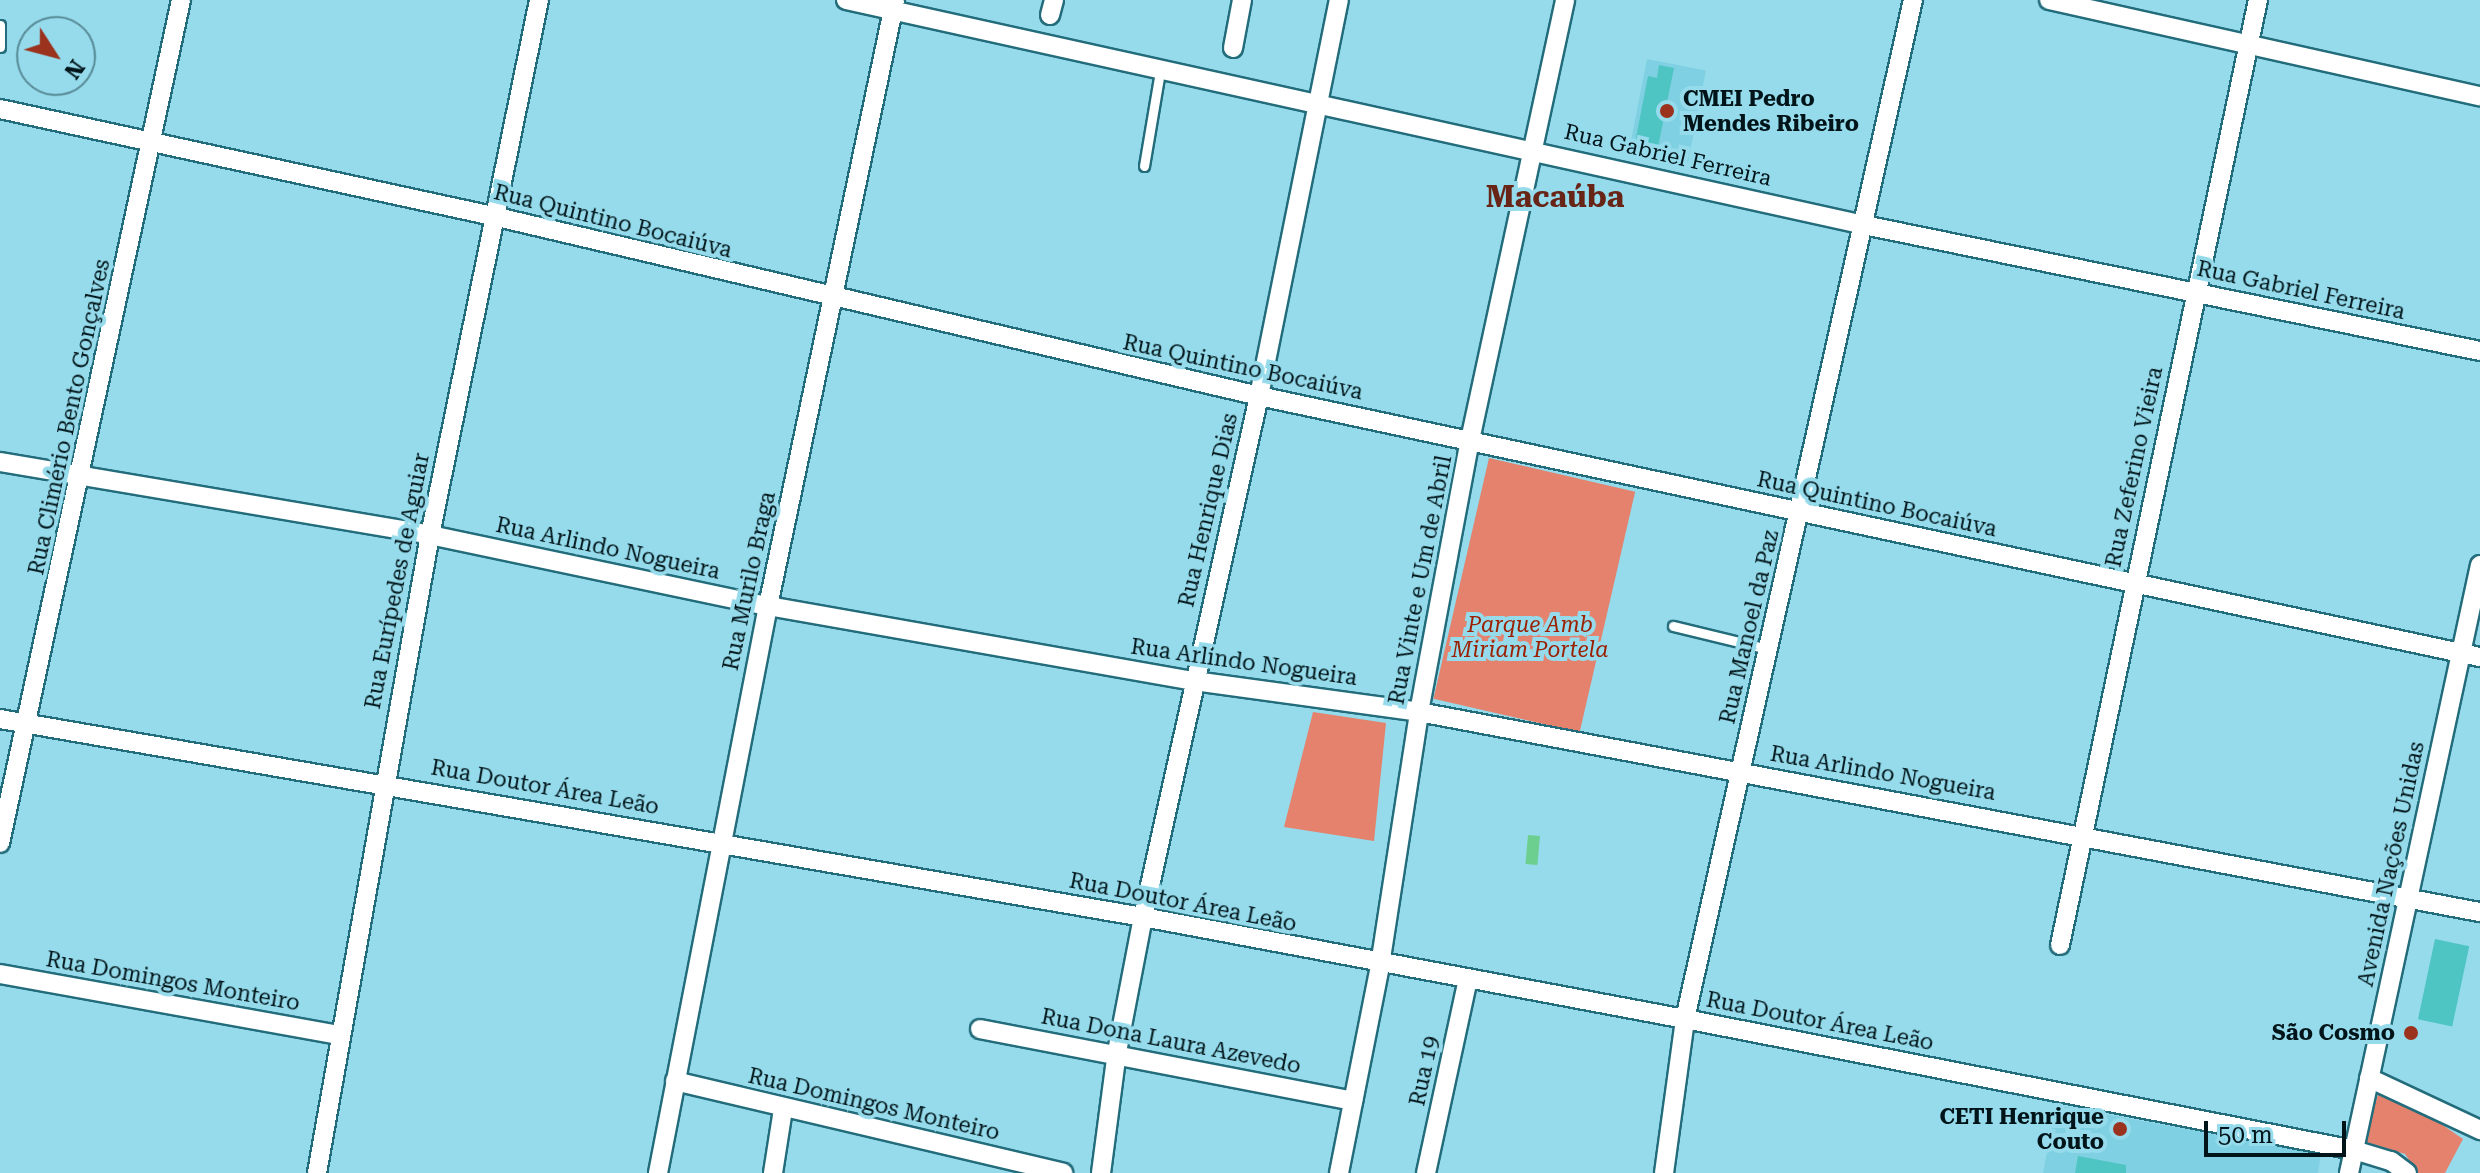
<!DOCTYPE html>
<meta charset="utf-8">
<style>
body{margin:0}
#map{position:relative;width:2480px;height:1173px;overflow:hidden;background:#95dbeb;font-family:"Roboto Serif",serif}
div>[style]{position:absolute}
.built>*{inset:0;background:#7fd0e2;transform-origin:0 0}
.green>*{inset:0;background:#e4826d;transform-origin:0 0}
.water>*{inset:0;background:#6dcf8f;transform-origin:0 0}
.building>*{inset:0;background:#4ec5c3;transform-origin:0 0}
.roads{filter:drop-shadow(2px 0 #236c7b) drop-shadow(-2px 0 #236c7b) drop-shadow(0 2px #236c7b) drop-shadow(0 -2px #236c7b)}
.service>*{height:9px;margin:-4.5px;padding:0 4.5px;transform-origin:4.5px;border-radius:4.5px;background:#fff}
.minor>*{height:18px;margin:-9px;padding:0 9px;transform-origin:9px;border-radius:9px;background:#fff}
.dots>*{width:22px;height:22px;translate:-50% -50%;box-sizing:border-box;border:4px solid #95dbeb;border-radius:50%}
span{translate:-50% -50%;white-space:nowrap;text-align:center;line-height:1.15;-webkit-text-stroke:8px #95dbeb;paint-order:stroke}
.poi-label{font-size:22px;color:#001419;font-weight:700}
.left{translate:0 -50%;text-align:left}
.right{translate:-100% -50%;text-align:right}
.street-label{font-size:22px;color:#001419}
.park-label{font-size:22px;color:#9b2002;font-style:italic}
.district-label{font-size:30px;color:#682517;font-weight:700}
.north{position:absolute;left:16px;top:16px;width:80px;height:80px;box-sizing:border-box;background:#95dbeb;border:2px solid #598b97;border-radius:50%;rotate:126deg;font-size:22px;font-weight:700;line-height:32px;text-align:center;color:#001419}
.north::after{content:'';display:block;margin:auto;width:28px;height:36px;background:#9b321d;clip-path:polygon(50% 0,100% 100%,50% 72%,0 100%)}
.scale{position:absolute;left:2204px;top:1121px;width:142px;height:36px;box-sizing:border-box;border:4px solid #001419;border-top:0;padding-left:10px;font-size:24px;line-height:28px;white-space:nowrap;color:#001419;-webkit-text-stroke:6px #95dbeb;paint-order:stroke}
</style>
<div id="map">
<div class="built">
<i style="left:1647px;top:59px;width:60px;height:94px;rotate:11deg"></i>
<i style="clip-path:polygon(2056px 1105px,2321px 1154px,2318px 1173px,2043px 1173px)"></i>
</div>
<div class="green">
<i style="left:1489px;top:458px;width:150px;height:247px;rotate:13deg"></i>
<i style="clip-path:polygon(1313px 712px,1386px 723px,1374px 841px,1284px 827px)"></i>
<i style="clip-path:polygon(2379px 1092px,2425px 1113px,2463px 1139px,2445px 1173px,2418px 1173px,2405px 1154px,2363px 1141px)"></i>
</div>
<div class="water">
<i style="left:1528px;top:835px;width:12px;height:29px;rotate:5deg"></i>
</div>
<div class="building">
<i style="clip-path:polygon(1659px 65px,1674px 68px,1658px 147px,1635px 143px,1648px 76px,1657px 78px)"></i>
<i style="left:2435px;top:939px;width:35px;height:82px;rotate:12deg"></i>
<i style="clip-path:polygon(2078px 1156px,2126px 1165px,2126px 1173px,2075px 1173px)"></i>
</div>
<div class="roads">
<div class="service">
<i style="left:0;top:25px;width:22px;rotate:90deg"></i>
<i style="left:1144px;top:166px;width:96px;rotate:-80.4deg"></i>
<i style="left:1673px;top:626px;width:98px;rotate:13.6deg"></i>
</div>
<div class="minor">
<i style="left:846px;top:0;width:1043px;rotate:12.46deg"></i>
<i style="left:1864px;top:225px;width:629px;rotate:11.56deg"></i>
<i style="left:2049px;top:0;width:442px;rotate:12.6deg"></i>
<i style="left:1050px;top:15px;width:16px;rotate:-75deg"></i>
<i style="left:1233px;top:48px;width:49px;rotate:-79.4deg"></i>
<i style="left:0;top:109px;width:504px;rotate:12.25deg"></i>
<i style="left:493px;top:216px;width:787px;rotate:13.22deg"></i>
<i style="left:1259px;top:396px;width:1249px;rotate:12.07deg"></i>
<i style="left:0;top:462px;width:436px;rotate:9.6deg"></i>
<i style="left:430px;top:535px;width:345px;rotate:11.9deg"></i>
<i style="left:768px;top:606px;width:433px;rotate:10deg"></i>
<i style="left:1194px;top:681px;width:227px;rotate:7.8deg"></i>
<i style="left:1419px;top:712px;width:1080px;rotate:10.68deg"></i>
<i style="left:0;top:719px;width:1160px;rotate:9.83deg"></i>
<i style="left:1143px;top:917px;width:552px;rotate:10.66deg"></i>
<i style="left:1685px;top:1019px;width:682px;rotate:11.08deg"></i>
<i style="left:2354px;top:1150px;width:39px;rotate:17deg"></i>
<i style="left:2391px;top:1161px;width:20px;rotate:37deg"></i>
<i style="left:0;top:843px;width:862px;rotate:-77.88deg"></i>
<i style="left:2060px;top:945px;width:966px;rotate:-78.17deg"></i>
<i style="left:0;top:974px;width:343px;rotate:10.2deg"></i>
<i style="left:980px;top:1029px;width:380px;rotate:10.9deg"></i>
<i style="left:2369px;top:1078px;width:123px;rotate:25.1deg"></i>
<i style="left:675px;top:1081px;width:399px;rotate:13.3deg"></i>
<i style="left:317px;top:1173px;width:648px;rotate:-79.96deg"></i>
<i style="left:430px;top:535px;width:546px;rotate:-78.48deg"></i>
<i style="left:658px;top:1173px;width:578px;rotate:-79.02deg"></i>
<i style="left:768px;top:606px;width:619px;rotate:-78.16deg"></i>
<i style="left:773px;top:1173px;width:65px;rotate:-81.1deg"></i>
<i style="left:1101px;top:1173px;width:122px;rotate:-82.5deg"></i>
<i style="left:1117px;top:1052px;width:137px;rotate:-79.1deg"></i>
<i style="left:1143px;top:917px;width:534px;rotate:-77.45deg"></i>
<i style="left:1259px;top:396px;width:404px;rotate:-78.6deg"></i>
<i style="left:1339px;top:1173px;width:212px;rotate:-78.8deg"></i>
<i style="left:1380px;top:965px;width:256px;rotate:-81.2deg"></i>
<i style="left:1419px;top:712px;width:277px;rotate:-79.4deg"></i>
<i style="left:1470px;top:440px;width:450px;rotate:-77.8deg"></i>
<i style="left:1426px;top:1173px;width:198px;rotate:-77.8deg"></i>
<i style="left:1664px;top:1173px;width:155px;rotate:-82.2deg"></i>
<i style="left:1685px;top:1019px;width:1044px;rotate:-77.39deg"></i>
<i style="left:2349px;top:1173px;width:622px;rotate:-77.84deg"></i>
</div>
</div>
<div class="dots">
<i style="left:1667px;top:111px;background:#9b321d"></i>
<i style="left:2411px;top:1033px;background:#9b321d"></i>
<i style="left:2120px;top:1129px;background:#9b321d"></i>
</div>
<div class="poi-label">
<span class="left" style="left:1683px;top:111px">CMEI Pedro<br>Mendes Ribeiro</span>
<span class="right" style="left:2395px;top:1033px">São Cosmo</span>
<span class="right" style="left:2104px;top:1129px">CETI Henrique<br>Couto</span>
</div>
<div class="street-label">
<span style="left:1668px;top:155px;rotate:13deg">Rua Gabriel Ferreira</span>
<span style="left:613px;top:221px;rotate:14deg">Rua Quintino Bocaiúva</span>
<span style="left:2301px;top:290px;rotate:12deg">Rua Gabriel Ferreira</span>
<span style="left:1243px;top:367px;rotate:12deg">Rua Quintino Bocaiúva</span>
<span style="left:69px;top:417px;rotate:-78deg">Rua Climério Bento Gonçalves</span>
<span style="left:2134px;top:467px;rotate:-78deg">Rua Zeferino Vieira</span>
<span style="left:1877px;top:504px;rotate:12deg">Rua Quintino Bocaiúva</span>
<span style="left:1208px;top:510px;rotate:-77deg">Rua Henrique Dias</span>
<span style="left:608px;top:548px;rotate:12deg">Rua Arlindo Nogueira</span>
<span style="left:1420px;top:580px;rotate:-79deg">Rua Vinte e Um de Abril</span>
<span style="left:397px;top:581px;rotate:-79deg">Rua Eurípedes de Aguiar</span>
<span style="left:749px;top:581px;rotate:-78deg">Rua Murilo Braga</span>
<span style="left:1749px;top:627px;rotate:-77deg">Rua Manoel da Paz</span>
<span style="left:1244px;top:662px;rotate:8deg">Rua Arlindo Nogueira</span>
<span style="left:1883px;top:773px;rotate:10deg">Rua Arlindo Nogueira</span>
<span style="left:545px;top:787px;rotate:10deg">Rua Doutor Área Leão</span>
<span style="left:2391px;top:864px;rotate:-78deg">Avenida Nações Unidas</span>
<span style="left:1183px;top:902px;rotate:11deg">Rua Doutor Área Leão</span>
<span style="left:173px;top:981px;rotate:10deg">Rua Domingos Monteiro</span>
<span style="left:1820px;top:1021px;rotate:11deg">Rua Doutor Área Leão</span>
<span style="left:1171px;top:1041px;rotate:11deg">Rua Dona Laura Azevedo</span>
<span style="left:1424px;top:1071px;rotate:-78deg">Rua 19</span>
<span style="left:874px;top:1104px;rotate:13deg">Rua Domingos Monteiro</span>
</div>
<div class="park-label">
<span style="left:1530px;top:637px">Parque Amb<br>Miriam Portela</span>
</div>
<div class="district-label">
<span style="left:1555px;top:197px">Macaúba</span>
</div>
<div class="north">N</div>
<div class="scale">50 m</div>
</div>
